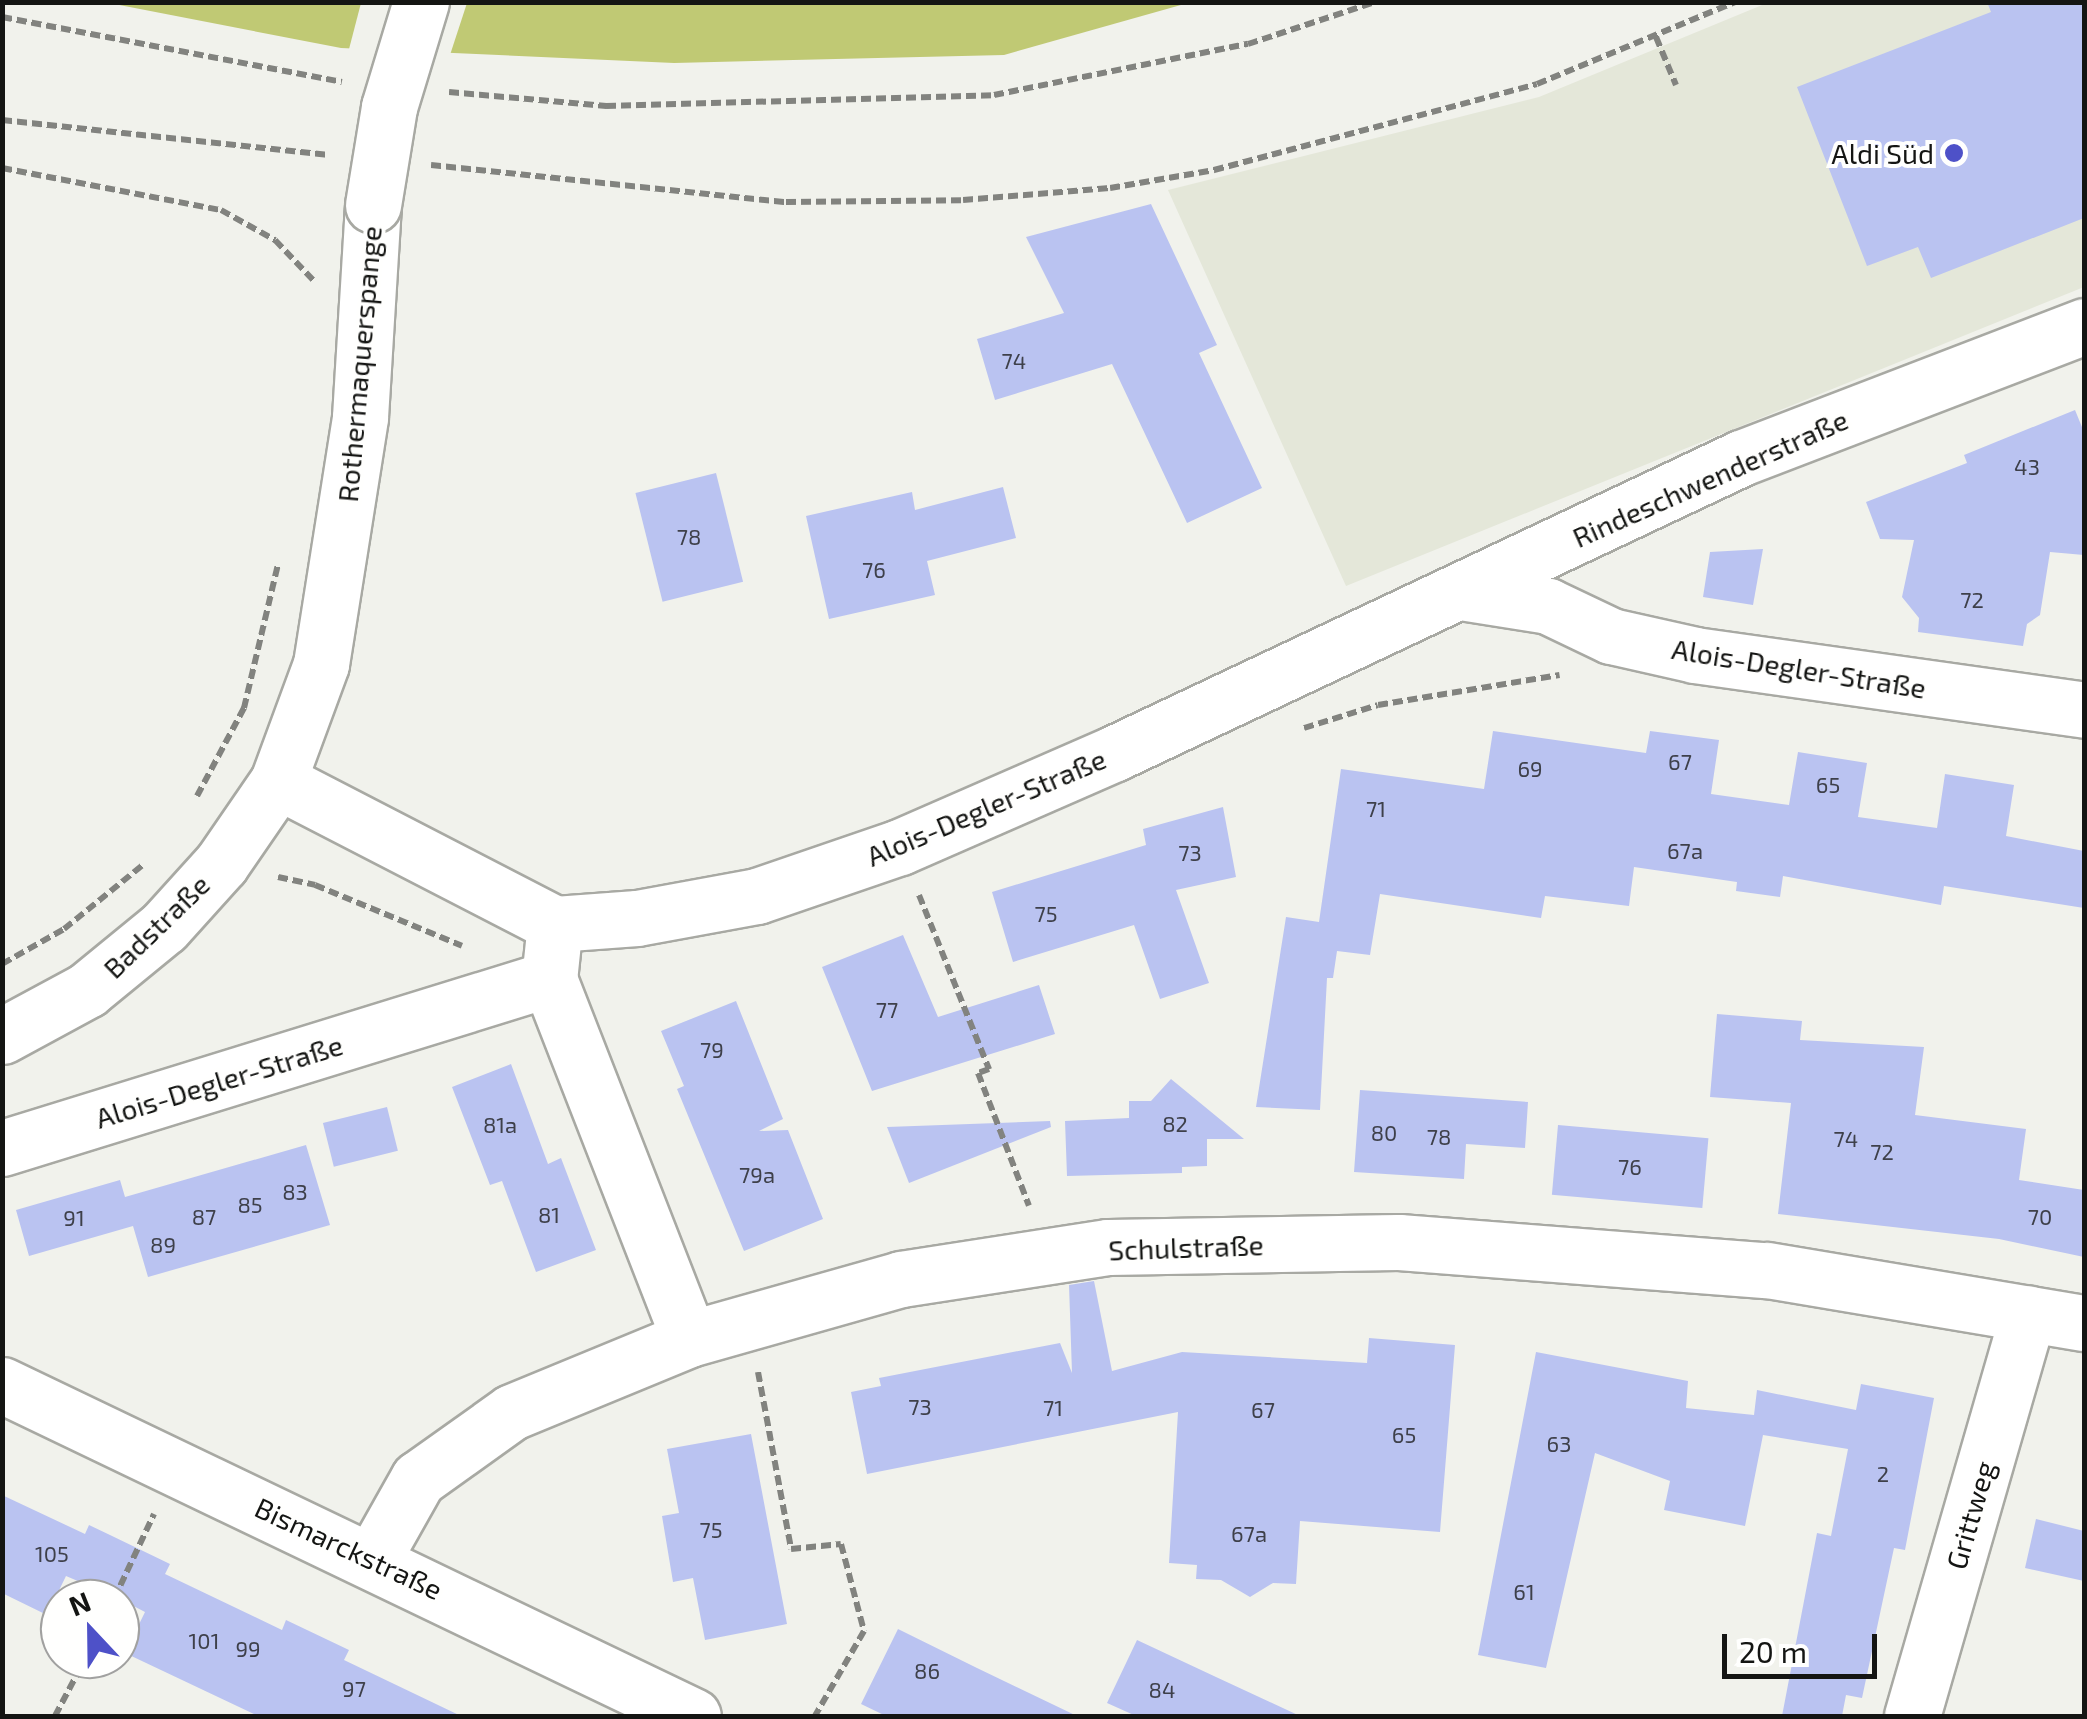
<!DOCTYPE html>
<meta charset="utf-8">
<style>
body{margin:0}
#map{position:relative;width:2087px;height:1719px;overflow:hidden;background:#f1f2ec;font-family:"Exo 2",sans-serif}
div>[style]{position:absolute}
.built>*{inset:0;background:#e4e7d9}
.water>*{inset:0;background:#c0c974}
.pier>*{inset:0;background:#f1f2ec}
.building>*{inset:0;background:#bac3f1;transform-origin:0 0}
.path>*{height:6px;margin-top:-3px;transform-origin:0;background:repeating-linear-gradient(90deg,#82837f 0 10px,transparent 0 15px)}
.roads{filter:drop-shadow(2px 0 #a8a9a3) drop-shadow(-2px 0 #a8a9a3) drop-shadow(0 2px #a8a9a3) drop-shadow(0 -2px #a8a9a3)}
.street>*{height:55px;margin:-27.5px;padding:0 27.5px;transform-origin:27.5px;border-radius:27.5px;background:#fff}
.secondary>*{height:55px;margin:-27.5px;padding:0 27.5px;transform-origin:27.5px;border-radius:27.5px;background:#fff}
.bridges{filter:drop-shadow(2px 0 #a8a9a3) drop-shadow(-2px 0 #a8a9a3) drop-shadow(0 2px #a8a9a3) drop-shadow(0 -2px #a8a9a3)}
.secondary-bridge>*{height:55px;margin:-27.5px;padding:0 27.5px;transform-origin:27.5px;border-radius:27.5px;background:#fff}
.dots>*{width:28px;height:28px;translate:-50% -50%;box-sizing:border-box;border:5px solid #fffffe;border-radius:50%}
span{translate:-50% -50%;white-space:nowrap;text-align:center;line-height:1.15;-webkit-text-stroke:8px #fffffe;paint-order:stroke}
.number-label{font-size:22px;color:#3e404a}
.number-label span{-webkit-text-stroke-width:0}
.poi-label{font-size:28px;color:#141513}
.right{translate:-100% -50%;text-align:right}
.street-label{font-size:28px;color:#141513}
.frame{position:absolute;inset:0;border:5px solid #141513;pointer-events:none}
.north{position:absolute;left:40px;top:1579px;width:100px;height:100px;box-sizing:border-box;background:#fffffe;border:2px solid #a1a1a0;border-radius:50%;rotate:338deg;font-size:28px;font-weight:700;line-height:40px;text-align:center;color:#141513}
.north::after{content:'';display:block;margin:auto;width:35px;height:45px;background:#4e51c8;clip-path:polygon(50% 0,100% 100%,50% 72%,0 100%)}
.scale{position:absolute;left:1722px;top:1634px;width:155px;height:45px;box-sizing:border-box;border:5px solid #141513;border-top:0;padding-left:12px;font-size:30px;line-height:35px;white-space:nowrap;color:#141513;-webkit-text-stroke:8px #fffffe;paint-order:stroke}
</style>
<div id="map">
<div class="built">
<i style="clip-path:polygon(1767px 3px,2084px 3px,2084px 287px,1346px 586px,1168px 190px,1539px 97px)"></i>
</div>
<div class="water">
<i style="clip-path:polygon(109px 3px,1188px 3px,1004px 55px,674px 63px,341px 48px)"></i>
</div>
<div class="pier">
<i style="clip-path:polygon(361px 3px,467px 3px,449px 58px,348px 53px)"></i>
</div>
<div class="building">
<i style="clip-path:polygon(1987px 2px,2084px 2px,2084px 218px,1931px 278px,1918px 247px,1867px 266px,1797px 87px,1991px 12px)"></i>
<i style="clip-path:polygon(1151px 204px,1217px 345px,1199px 353px,1262px 488px,1187px 523px,1112px 364px,995px 400px,977px 339px,1064px 313px,1026px 237px)"></i>
<i style="clip-path:polygon(2075px 410px,2084px 432px,2084px 555px,2050px 552px,2040px 615px,2027px 624px,2023px 646px,1918px 632px,1919px 618px,1902px 597px,1914px 540px,1880px 539px,1866px 502px,1967px 463px,1964px 455px)"></i>
<i style="left:716px;top:473px;width:112px;height:83px;rotate:76deg"></i>
<i style="clip-path:polygon(1003px 487px,1016px 538px,927px 561px,935px 595px,829px 619px,806px 516px,912px 492px,915px 510px)"></i>
<i style="clip-path:polygon(1763px 549px,1753px 605px,1703px 597px,1710px 552px)"></i>
<i style="clip-path:polygon(1493px 731px,1646px 753px,1650px 731px,1719px 740px,1711px 794px,1789px 805px,1798px 752px,1867px 763px,1858px 817px,1937px 828px,1945px 774px,2014px 785px,2006px 836px,2084px 851px,2084px 908px,1944px 886px,1941px 905px,1783px 876px,1780px 897px,1736px 891px,1737px 882px,1634px 867px,1629px 906px,1545px 896px,1541px 918px,1380px 894px,1370px 955px,1337px 951px,1333px 978px,1327px 978px,1320px 1110px,1256px 1107px,1286px 917px,1319px 922px,1341px 769px,1484px 789px)"></i>
<i style="clip-path:polygon(1223px 807px,1236px 877px,1176px 890px,1209px 983px,1160px 999px,1134px 925px,1013px 962px,992px 892px,1146px 845px,1143px 829px)"></i>
<i style="clip-path:polygon(903px 935px,938px 1017px,1039px 985px,1055px 1034px,872px 1091px,822px 967px)"></i>
<i style="clip-path:polygon(736px 1001px,783px 1119px,759px 1131px,788px 1130px,823px 1219px,744px 1251px,677px 1089px,684px 1086px,661px 1031px)"></i>
<i style="clip-path:polygon(1717px 1014px,1802px 1021px,1800px 1040px,1924px 1047px,1915px 1115px,2026px 1129px,2019px 1180px,2084px 1190px,2084px 1257px,1999px 1239px,1778px 1214px,1791px 1103px,1710px 1097px)"></i>
<i style="clip-path:polygon(511px 1064px,548px 1164px,561px 1158px,596px 1250px,536px 1272px,502px 1181px,490px 1185px,452px 1087px)"></i>
<i style="clip-path:polygon(1171px 1079px,1244px 1139px,1207px 1139px,1207px 1166px,1182px 1167px,1182px 1173px,1067px 1176px,1065px 1121px,1129px 1118px,1129px 1101px,1151px 1101px)"></i>
<i style="clip-path:polygon(1360px 1090px,1528px 1102px,1525px 1148px,1466px 1144px,1464px 1179px,1354px 1172px)"></i>
<i style="left:387px;top:1107px;width:45px;height:66px;rotate:76deg"></i>
<i style="clip-path:polygon(1050px 1121px,1051px 1127px,909px 1183px,887px 1127px)"></i>
<i style="left:1558px;top:1125px;width:151px;height:70px;rotate:5deg"></i>
<i style="clip-path:polygon(306px 1145px,330px 1225px,148px 1277px,133px 1226px,29px 1256px,16px 1210px,120px 1180px,125px 1197px)"></i>
<i style="clip-path:polygon(1094px 1281px,1112px 1371px,1182px 1352px,1367px 1363px,1369px 1338px,1455px 1345px,1440px 1532px,1300px 1521px,1296px 1584px,1273px 1583px,1250px 1597px,1221px 1580px,1196px 1579px,1197px 1565px,1169px 1563px,1178px 1412px,867px 1474px,851px 1392px,881px 1386px,879px 1378px,1060px 1343px,1072px 1373px,1069px 1285px)"></i>
<i style="clip-path:polygon(1536px 1352px,1688px 1381px,1686px 1408px,1754px 1415px,1757px 1390px,1856px 1410px,1861px 1384px,1934px 1398px,1905px 1550px,1894px 1548px,1862px 1698px,1846px 1695px,1842px 1716px,1782px 1716px,1817px 1533px,1831px 1536px,1848px 1449px,1763px 1435px,1745px 1526px,1664px 1510px,1670px 1481px,1595px 1453px,1546px 1668px,1478px 1655px)"></i>
<i style="clip-path:polygon(751px 1434px,787px 1624px,705px 1640px,693px 1578px,673px 1582px,662px 1516px,679px 1513px,667px 1449px)"></i>
<i style="clip-path:polygon(2px 1495px,85px 1534px,89px 1525px,110px 1535px,170px 1564px,165px 1574px,282px 1630px,286px 1620px,349px 1650px,344px 1660px,461px 1716px,258px 1716px,125px 1653px,145px 1612px,120px 1599px,66px 1576px,47px 1615px,2px 1593px)"></i>
<i style="clip-path:polygon(2036px 1519px,2084px 1531px,2084px 1581px,2025px 1568px)"></i>
<i style="clip-path:polygon(898px 1629px,977px 1668px,1077px 1716px,886px 1716px,861px 1704px)"></i>
<i style="clip-path:polygon(1137px 1640px,1216px 1677px,1300px 1716px,1136px 1716px,1107px 1703px)"></i>
</div>
<div class="path">
<i style="left:2px;top:17px;width:346px;rotate:10.8deg"></i>
<i style="left:1656px;top:37px;width:52px;rotate:67.4deg"></i>
<i style="left:449px;top:92px;width:158px;rotate:5.1deg"></i>
<i style="left:606px;top:106px;width:388px;rotate:-1.6deg"></i>
<i style="left:994px;top:95px;width:259px;rotate:-11.4deg"></i>
<i style="left:1248px;top:44px;width:134px;rotate:-18.3deg"></i>
<i style="left:2px;top:120px;width:329px;rotate:6.1deg"></i>
<i style="left:431px;top:165px;width:357px;rotate:6deg"></i>
<i style="left:786px;top:202px;width:177px;rotate:-0.6deg"></i>
<i style="left:963px;top:200px;width:147px;rotate:-4.7deg"></i>
<i style="left:1110px;top:188px;width:106px;rotate:-9.8deg"></i>
<i style="left:1214px;top:170px;width:334px;rotate:-14.9deg"></i>
<i style="left:1537px;top:84px;width:214px;rotate:-22.5deg"></i>
<i style="left:2px;top:168px;width:223px;rotate:10.9deg"></i>
<i style="left:221px;top:210px;width:62px;rotate:29.1deg"></i>
<i style="left:275px;top:240px;width:58px;rotate:46.4deg"></i>
<i style="left:1304px;top:728px;width:77px;rotate:-17.3deg"></i>
<i style="left:1378px;top:705px;width:184px;rotate:-9.4deg"></i>
<i style="left:197px;top:796px;width:100px;rotate:-61.9deg"></i>
<i style="left:244px;top:708px;width:148px;rotate:-76.7deg"></i>
<i style="left:278px;top:877px;width:38px;rotate:12deg"></i>
<i style="left:315px;top:885px;width:159px;rotate:22.5deg"></i>
<i style="left:919px;top:895px;width:188px;rotate:68.1deg"></i>
<i style="left:989px;top:1069px;width:12px;rotate:160deg"></i>
<i style="left:978px;top:1073px;width:142px;rotate:69deg"></i>
<i style="left:2px;top:964px;width:71px;rotate:-29.4deg"></i>
<i style="left:64px;top:929px;width:103px;rotate:-39.1deg"></i>
<i style="left:758px;top:1372px;width:180px;rotate:79.4deg"></i>
<i style="left:791px;top:1549px;width:50px;rotate:-5.7deg"></i>
<i style="left:841px;top:1544px;width:90px;rotate:75.2deg"></i>
<i style="left:864px;top:1631px;width:98px;rotate:120deg"></i>
<i style="left:114px;top:1599px;width:94px;rotate:-64.8deg"></i>
<i style="left:55px;top:1716px;width:64px;rotate:-62.2deg"></i>
</div>
<div class="roads">
<div class="street">
<i style="left:1461px;top:592px;width:88px;rotate:9.1deg"></i>
<i style="left:1548px;top:606px;width:70px;rotate:25.5deg"></i>
<i style="left:1611px;top:636px;width:86px;rotate:12.7deg"></i>
<i style="left:1695px;top:655px;width:393px;rotate:8deg"></i>
<i style="left:278px;top:781px;width:312px;rotate:27.3deg"></i>
<i style="left:555px;top:924px;width:82px;rotate:-4.2deg"></i>
<i style="left:637px;top:918px;width:122px;rotate:-10.4deg"></i>
<i style="left:757px;top:896px;width:151px;rotate:-18.9deg"></i>
<i style="left:900px;top:847px;width:235px;rotate:-23.6deg"></i>
<i style="left:1115px;top:753px;width:692px;rotate:-25.23deg"></i>
<i style="left:1741px;top:458px;width:368px;rotate:-21deg"></i>
<i style="left:553px;top:942px;width:37px;rotate:96deg"></i>
<i style="left:549px;top:979px;width:386px;rotate:68.7deg"></i>
<i style="left:2px;top:1148px;width:573px;rotate:-17.17deg"></i>
<i style="left:2px;top:1385px;width:766px;rotate:25.6deg"></i>
<i style="left:374px;top:1557px;width:90px;rotate:-60.6deg"></i>
<i style="left:418px;top:1479px;width:115px;rotate:-35.5deg"></i>
<i style="left:512px;top:1412px;width:191px;rotate:-22.4deg"></i>
<i style="left:689px;top:1339px;width:220px;rotate:-15.8deg"></i>
<i style="left:901px;top:1279px;width:209px;rotate:-8.8deg"></i>
<i style="left:1108px;top:1247px;width:291px;rotate:-1deg"></i>
<i style="left:1399px;top:1242px;width:369px;rotate:4.4deg"></i>
<i style="left:1767px;top:1270px;width:321px;rotate:9.5deg"></i>
<i style="left:1912px;top:1716px;width:419px;rotate:-73.9deg"></i>
</div>
<div class="secondary">
<i style="left:2px;top:1036px;width:97px;rotate:-28.4deg"></i>
<i style="left:87px;top:990px;width:99px;rotate:-39.3deg"></i>
<i style="left:164px;top:927px;width:85px;rotate:-47.9deg"></i>
<i style="left:221px;top:864px;width:101px;rotate:-55.5deg"></i>
<i style="left:278px;top:781px;width:125px;rotate:-69.8deg"></i>
<i style="left:321px;top:664px;width:250px;rotate:-81deg"></i>
<i style="left:360px;top:417px;width:212px;rotate:-86.5deg"></i>
</div>
</div>
<div class="bridges">
<div class="secondary-bridge">
<i style="left:373px;top:205px;width:99px;rotate:-80.7deg"></i>
<i style="left:389px;top:107px;width:110px;rotate:-73.1deg"></i>
</div>
</div>
<div class="dots">
<i style="left:1954px;top:153px;background:#4e51c8"></i>
</div>
<div class="number-label">
<span style="left:1014px;top:361px">74</span>
<span style="left:2027px;top:467px">43</span>
<span style="left:689px;top:537px">78</span>
<span style="left:874px;top:570px">76</span>
<span style="left:1972px;top:600px">72</span>
<span style="left:1680px;top:762px">67</span>
<span style="left:1530px;top:769px">69</span>
<span style="left:1828px;top:785px">65</span>
<span style="left:1376px;top:809px">71</span>
<span style="left:1685px;top:851px">67a</span>
<span style="left:1190px;top:853px">73</span>
<span style="left:1046px;top:914px">75</span>
<span style="left:887px;top:1010px">77</span>
<span style="left:712px;top:1050px">79</span>
<span style="left:1175px;top:1124px">82</span>
<span style="left:500px;top:1125px">81a</span>
<span style="left:1384px;top:1133px">80</span>
<span style="left:1439px;top:1137px">78</span>
<span style="left:1846px;top:1139px">74</span>
<span style="left:1882px;top:1152px">72</span>
<span style="left:1630px;top:1167px">76</span>
<span style="left:757px;top:1175px">79a</span>
<span style="left:295px;top:1192px">83</span>
<span style="left:250px;top:1205px">85</span>
<span style="left:549px;top:1215px">81</span>
<span style="left:204px;top:1217px">87</span>
<span style="left:2040px;top:1217px">70</span>
<span style="left:74px;top:1218px">91</span>
<span style="left:163px;top:1245px">89</span>
<span style="left:920px;top:1407px">73</span>
<span style="left:1053px;top:1408px">71</span>
<span style="left:1263px;top:1410px">67</span>
<span style="left:1404px;top:1435px">65</span>
<span style="left:1559px;top:1444px">63</span>
<span style="left:1883px;top:1474px">2</span>
<span style="left:711px;top:1530px">75</span>
<span style="left:1249px;top:1534px">67a</span>
<span style="left:52px;top:1554px">105</span>
<span style="left:1524px;top:1592px">61</span>
<span style="left:204px;top:1641px">101</span>
<span style="left:248px;top:1649px">99</span>
<span style="left:927px;top:1671px">86</span>
<span style="left:354px;top:1689px">97</span>
<span style="left:1162px;top:1690px">84</span>
</div>
<div class="poi-label">
<span class="right" style="left:1934px;top:153px">Aldi Süd</span>
</div>
<div class="street-label">
<span style="left:359px;top:364px;rotate:-85deg">Rothermaquerspange</span>
<span style="left:1710px;top:478px;rotate:-24deg">Rindeschwenderstraße</span>
<span style="left:1799px;top:668px;rotate:9deg">Alois-Degler-Straße</span>
<span style="left:986px;top:807px;rotate:-23deg">Alois-Degler-Straße</span>
<span style="left:156px;top:926px;rotate:-44deg">Badstraße</span>
<span style="left:219px;top:1081px;rotate:-17deg">Alois-Degler-Straße</span>
<span style="left:1186px;top:1247px;rotate:-2deg">Schulstraße</span>
<span style="left:1970px;top:1515px;rotate:-74deg">Grittweg</span>
<span style="left:349px;top:1548px;rotate:25deg">Bismarckstraße</span>
</div>
<div class="frame"></div>
<div class="north">N</div>
<div class="scale">20 m</div>
</div>
